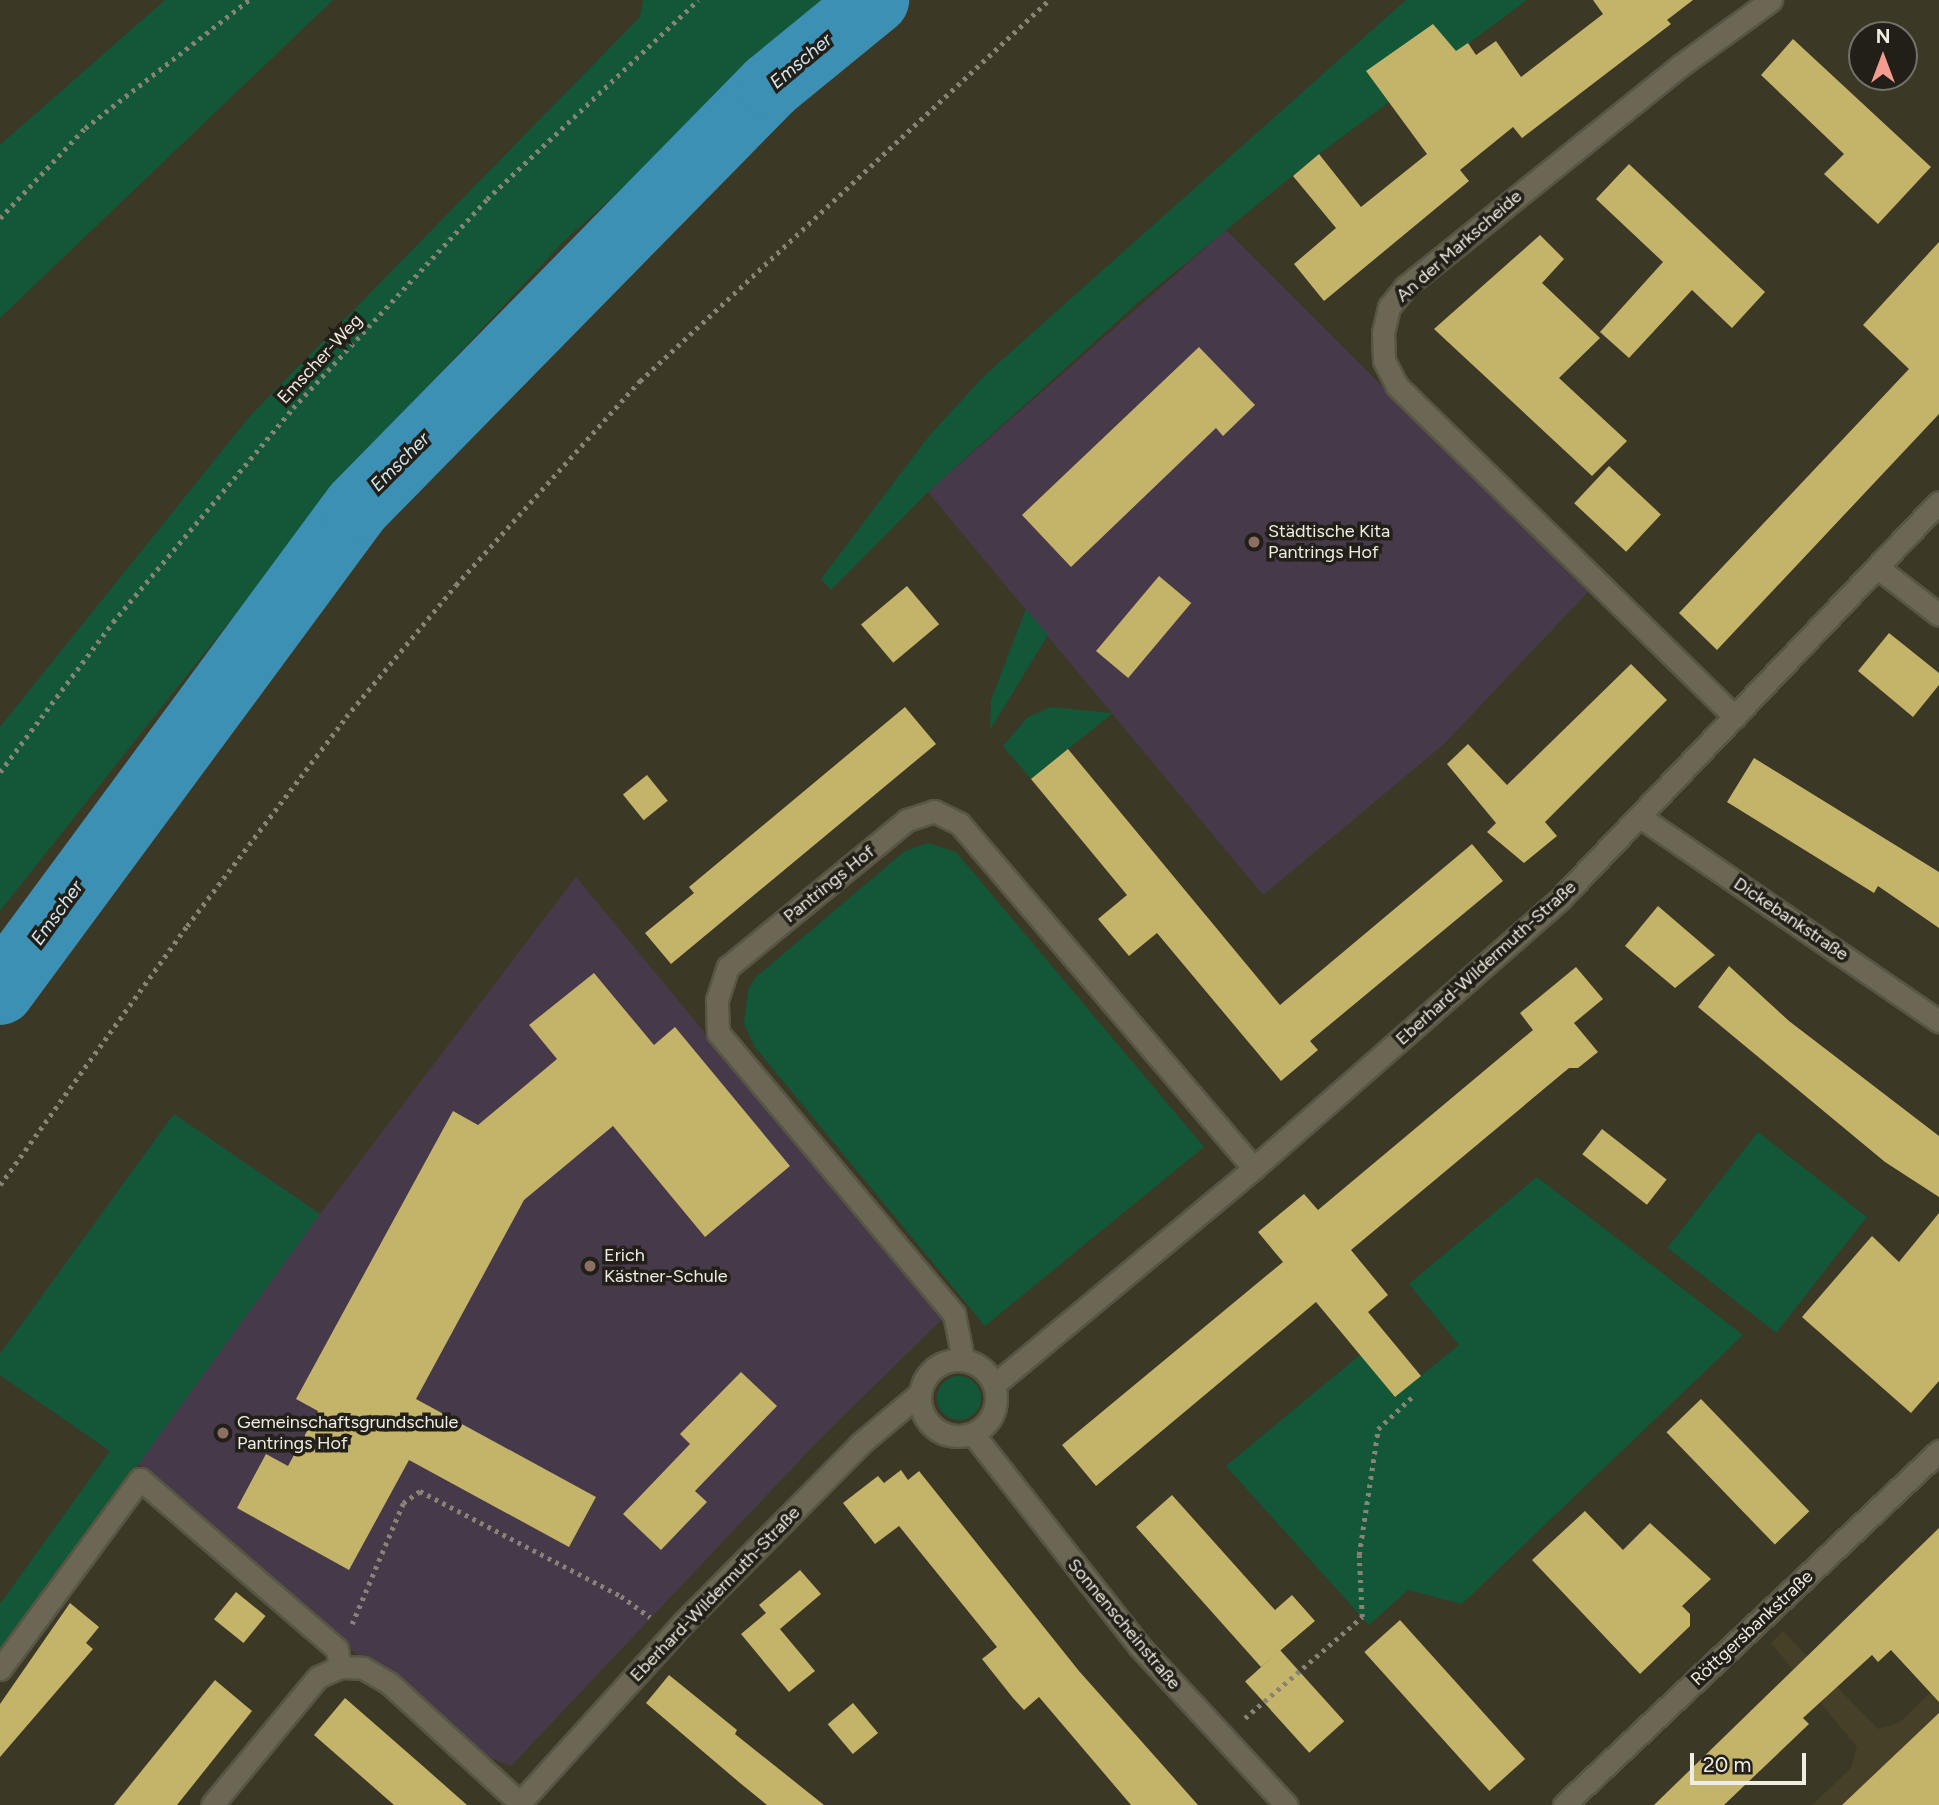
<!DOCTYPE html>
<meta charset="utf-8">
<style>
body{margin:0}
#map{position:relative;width:1939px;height:1805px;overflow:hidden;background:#3c3826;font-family:Figtree,sans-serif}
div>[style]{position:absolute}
.built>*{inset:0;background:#454027}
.education>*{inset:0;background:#463a4a}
.green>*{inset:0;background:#125737;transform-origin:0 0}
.round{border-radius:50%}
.river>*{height:68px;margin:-34px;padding:0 34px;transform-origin:34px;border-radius:34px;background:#3c90b4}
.building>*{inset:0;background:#c4b469;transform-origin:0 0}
.path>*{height:4.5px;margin-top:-2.25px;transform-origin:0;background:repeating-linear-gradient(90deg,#878475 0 3.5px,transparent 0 8.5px)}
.roads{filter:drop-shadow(2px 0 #585545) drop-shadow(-2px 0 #585545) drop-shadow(0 2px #585545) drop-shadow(0 -2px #585545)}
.minor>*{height:21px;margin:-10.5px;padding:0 10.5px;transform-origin:10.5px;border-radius:10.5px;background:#6b6754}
.minor>.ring{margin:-10.5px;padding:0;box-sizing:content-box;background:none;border:21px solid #6b6754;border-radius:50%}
.dots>*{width:19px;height:19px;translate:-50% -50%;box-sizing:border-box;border:4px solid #211f17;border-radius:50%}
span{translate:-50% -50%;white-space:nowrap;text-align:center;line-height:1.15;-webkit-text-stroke:7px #211f17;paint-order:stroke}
.street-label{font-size:18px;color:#efede1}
.poi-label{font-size:18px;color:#efede1}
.left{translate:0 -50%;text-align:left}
.water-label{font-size:19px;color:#d3e7f2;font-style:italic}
.north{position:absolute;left:1848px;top:21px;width:70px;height:70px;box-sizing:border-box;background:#211f17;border:2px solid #737168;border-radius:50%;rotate:0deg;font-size:19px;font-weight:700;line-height:28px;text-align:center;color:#efede1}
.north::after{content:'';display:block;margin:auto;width:24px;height:32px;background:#f59c91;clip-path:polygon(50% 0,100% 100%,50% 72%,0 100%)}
.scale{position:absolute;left:1690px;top:1753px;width:116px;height:32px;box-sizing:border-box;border:4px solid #efede1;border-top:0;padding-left:9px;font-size:21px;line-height:24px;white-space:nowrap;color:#efede1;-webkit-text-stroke:5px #211f17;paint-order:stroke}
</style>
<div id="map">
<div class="built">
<i style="clip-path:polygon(1783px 1631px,1878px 1729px,1899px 1723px,1939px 1684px,1939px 1805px,1812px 1805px,1851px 1768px,1857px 1747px,1771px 1643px)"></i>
</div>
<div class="education">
<i style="clip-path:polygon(1226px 230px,1588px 592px,1444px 744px,1263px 895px,928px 492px)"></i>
<i style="clip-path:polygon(576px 877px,942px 1319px,819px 1440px,511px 1766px,490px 1758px,393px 1670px,358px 1655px,138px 1464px,135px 1468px,0 1375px,0 1354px,174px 1114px,320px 1214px)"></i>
</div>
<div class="green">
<i style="clip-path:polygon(165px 0,333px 0,0 318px,0 145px)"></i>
<i style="clip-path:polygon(643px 0,835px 0,566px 239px,353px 466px,0 911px,0 727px,250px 416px,640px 17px)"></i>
<i style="clip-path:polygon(1406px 0,1527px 0,1319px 154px,1142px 299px,928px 492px,831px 590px,821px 579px,929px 436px,984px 376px)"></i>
<i style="clip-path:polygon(1026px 609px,1048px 635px,990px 730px,991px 700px)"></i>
<i style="clip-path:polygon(1051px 707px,1113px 713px,1031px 779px,1003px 746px,1028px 717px)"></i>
<i style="clip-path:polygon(928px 843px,956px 852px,1204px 1147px,985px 1326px,755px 1047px,744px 1024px,748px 990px,756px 977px,905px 851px)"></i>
<i style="clip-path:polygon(174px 1114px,320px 1214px,0 1655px,0 1604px,110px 1451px,0 1375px,0 1354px)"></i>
<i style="left:1758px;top:1132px;width:138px;height:147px;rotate:38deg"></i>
<i style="clip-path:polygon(1537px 1177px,1743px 1335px,1462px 1604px,1408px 1590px,1369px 1625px,1226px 1466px,1360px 1355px,1395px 1397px,1459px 1345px,1409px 1284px)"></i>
<i class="round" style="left:937px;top:1376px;width:44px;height:44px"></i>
</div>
<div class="river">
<i style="left:0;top:991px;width:601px;rotate:-53.59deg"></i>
<i style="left:357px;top:507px;width:590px;rotate:-45.55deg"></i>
<i style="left:770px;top:86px;width:136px;rotate:-39.3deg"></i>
</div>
<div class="building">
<i style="clip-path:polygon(1593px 0,1693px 0,1667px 20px,1671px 24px,1522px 138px,1513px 127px,1460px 170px,1469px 181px,1324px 301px,1294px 264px,1336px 228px,1293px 176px,1319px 154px,1361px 207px,1427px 154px,1366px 71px,1433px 24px,1456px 51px,1468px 43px,1476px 55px,1496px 41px,1521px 77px,1603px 14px)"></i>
<i style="clip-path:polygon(1793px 39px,1931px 167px,1878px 224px,1824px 174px,1844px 154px,1761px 75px)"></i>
<i style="clip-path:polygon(1629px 164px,1765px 292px,1732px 328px,1692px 290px,1629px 358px,1600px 332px,1663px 262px,1596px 199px)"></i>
<i style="clip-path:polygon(1540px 235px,1564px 259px,1542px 283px,1600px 338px,1559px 378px,1627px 441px,1592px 476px,1434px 329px)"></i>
<i style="clip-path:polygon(1939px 242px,1939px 414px,1717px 650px,1679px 613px,1909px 369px,1863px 325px)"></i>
<i style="clip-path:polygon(1199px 347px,1255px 405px,1223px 436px,1216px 428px,1071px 567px,1022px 515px)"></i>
<i style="left:1609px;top:466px;width:71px;height:51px;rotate:43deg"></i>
<i style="left:1159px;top:576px;width:42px;height:98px;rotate:40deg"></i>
<i style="left:907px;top:586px;width:50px;height:60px;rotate:50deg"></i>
<i style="clip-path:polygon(1889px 633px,1939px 673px,1939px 685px,1913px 717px,1858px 671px)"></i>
<i style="clip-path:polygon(1631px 664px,1667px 700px,1545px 822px,1557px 836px,1524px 863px,1487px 832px,1496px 823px,1447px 764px,1468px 744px,1507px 785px)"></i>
<i style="clip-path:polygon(905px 707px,936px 744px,671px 964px,645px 933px,694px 893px,689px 887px)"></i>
<i style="clip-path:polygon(1068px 749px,1280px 1005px,1472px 844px,1503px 881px,1310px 1041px,1318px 1050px,1281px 1081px,1157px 933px,1129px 956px,1098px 919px,1127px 895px,1031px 779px)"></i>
<i style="clip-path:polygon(1754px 758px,1939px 872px,1939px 928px,1878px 886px,1874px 893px,1727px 802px)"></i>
<i style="left:647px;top:775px;width:33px;height:31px;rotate:51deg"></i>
<i style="clip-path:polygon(1658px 906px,1715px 955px,1675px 988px,1625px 946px)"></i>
<i style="clip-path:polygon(1729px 966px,1789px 1021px,1939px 1136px,1939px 1197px,1885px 1162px,1698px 1007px)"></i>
<i style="clip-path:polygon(1576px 967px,1603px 999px,1574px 1023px,1598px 1052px,1578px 1068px,1569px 1068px,1351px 1250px,1388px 1295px,1368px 1312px,1421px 1376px,1395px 1397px,1316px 1302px,1096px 1486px,1062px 1445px,1283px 1262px,1258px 1232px,1304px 1194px,1318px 1210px,1533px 1030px,1520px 1013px)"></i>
<i style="clip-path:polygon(594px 973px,654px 1045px,675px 1027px,790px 1166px,705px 1237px,613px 1126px,524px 1200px,416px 1399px,596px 1497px,569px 1547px,409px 1460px,349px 1570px,237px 1508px,266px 1454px,288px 1466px,318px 1411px,296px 1399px,453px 1111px,478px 1125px,557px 1059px,529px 1025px)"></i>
<i style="left:1602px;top:1129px;width:82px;height:32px;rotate:38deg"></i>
<i style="clip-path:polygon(1939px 1213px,1939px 1381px,1911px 1413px,1802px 1317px,1872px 1236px,1899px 1262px)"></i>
<i style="clip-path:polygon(741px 1372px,777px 1406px,695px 1491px,707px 1502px,661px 1550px,623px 1514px,690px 1444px,680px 1434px)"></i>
<i style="left:1701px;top:1399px;width:156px;height:48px;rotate:46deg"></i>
<i style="clip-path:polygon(901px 1470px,908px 1480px,919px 1471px,1079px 1671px,1198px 1805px,1131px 1805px,1039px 1697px,1024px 1710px,1013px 1698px,982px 1659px,997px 1647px,899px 1526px,875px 1544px,843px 1503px,878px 1476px,884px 1483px)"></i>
<i style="clip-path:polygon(1172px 1495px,1275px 1610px,1292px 1595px,1315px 1621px,1261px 1667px,1136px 1527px)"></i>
<i style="clip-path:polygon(1585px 1511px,1623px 1550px,1650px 1523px,1711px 1579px,1682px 1606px,1690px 1614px,1690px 1626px,1640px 1674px,1532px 1560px)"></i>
<i style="clip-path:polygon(1939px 1528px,1939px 1702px,1891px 1650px,1878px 1662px,1872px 1655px,1803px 1718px,1809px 1724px,1724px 1805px,1654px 1805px)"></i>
<i style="clip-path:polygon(800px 1570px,821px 1594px,780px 1629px,774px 1622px,815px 1671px,789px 1692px,741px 1634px,766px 1613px,759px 1605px)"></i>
<i style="left:236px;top:1592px;width:38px;height:35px;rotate:39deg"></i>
<i style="clip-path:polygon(70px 1603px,99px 1627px,86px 1643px,93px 1649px,0 1757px,0 1704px)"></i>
<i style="left:1400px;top:1620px;width:187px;height:48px;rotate:48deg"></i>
<i style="left:1280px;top:1650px;width:96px;height:47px;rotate:48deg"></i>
<i style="clip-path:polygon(669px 1675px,737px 1730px,735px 1734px,824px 1805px,767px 1805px,740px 1783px,646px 1703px)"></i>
<i style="clip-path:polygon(215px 1680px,252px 1711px,197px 1780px,177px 1805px,114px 1805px)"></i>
<i style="clip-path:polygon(345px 1698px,424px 1767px,467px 1805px,394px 1805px,314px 1735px)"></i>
<i style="left:853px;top:1703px;width:39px;height:33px;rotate:50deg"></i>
<i style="clip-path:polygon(1939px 1713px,1939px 1805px,1842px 1805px)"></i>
</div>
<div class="path">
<i style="left:0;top:218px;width:124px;rotate:-46.6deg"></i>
<i style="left:85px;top:128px;width:208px;rotate:-38deg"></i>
<i style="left:0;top:772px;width:188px;rotate:-53deg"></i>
<i style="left:113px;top:622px;width:280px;rotate:-49.9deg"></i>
<i style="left:293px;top:408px;width:285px;rotate:-47.1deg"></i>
<i style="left:487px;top:199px;width:290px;rotate:-43.3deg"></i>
<i style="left:0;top:1185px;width:319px;rotate:-54.2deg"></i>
<i style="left:187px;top:926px;width:263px;rotate:-52.7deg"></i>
<i style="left:346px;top:717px;width:172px;rotate:-50.2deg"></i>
<i style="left:456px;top:585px;width:275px;rotate:-48deg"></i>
<i style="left:640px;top:381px;width:559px;rotate:-42.97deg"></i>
<i style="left:352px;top:1624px;width:131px;rotate:-67.1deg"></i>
<i style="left:403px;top:1503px;width:21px;rotate:-35deg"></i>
<i style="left:420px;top:1491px;width:227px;rotate:27.6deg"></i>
<i style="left:621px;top:1596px;width:36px;rotate:36deg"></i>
<i style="left:1245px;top:1718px;width:155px;rotate:-40.8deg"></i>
<i style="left:1362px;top:1617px;width:62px;rotate:-92.8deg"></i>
<i style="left:1359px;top:1555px;width:127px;rotate:-81.4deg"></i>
<i style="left:1378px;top:1429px;width:47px;rotate:-43.3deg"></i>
</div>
<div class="roads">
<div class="minor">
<i style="left:1877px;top:567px;width:78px;rotate:37.7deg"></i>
<i style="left:1735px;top:717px;width:473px;rotate:-135.6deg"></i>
<i style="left:1397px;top:386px;width:29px;rotate:-117deg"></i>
<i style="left:1384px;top:360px;width:27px;rotate:-92deg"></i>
<i style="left:1383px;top:333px;width:27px;rotate:-77deg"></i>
<i style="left:1389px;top:307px;width:26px;rotate:-51deg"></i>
<i style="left:1405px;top:287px;width:354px;rotate:-38.8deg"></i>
<i style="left:1681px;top:65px;width:111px;rotate:-35.8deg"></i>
<i style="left:1642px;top:818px;width:360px;rotate:34.4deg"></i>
<i style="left:963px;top:1359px;width:46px;rotate:-101.3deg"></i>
<i style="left:954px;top:1314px;width:367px;rotate:-130deg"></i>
<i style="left:718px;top:1033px;width:33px;rotate:-92deg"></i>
<i style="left:717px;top:1000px;width:35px;rotate:-72deg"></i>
<i style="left:728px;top:967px;width:232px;rotate:-39.4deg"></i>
<i style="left:907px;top:820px;width:28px;rotate:-18deg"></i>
<i style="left:934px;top:811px;width:28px;rotate:26deg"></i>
<i style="left:959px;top:823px;width:454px;rotate:49.5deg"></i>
<i class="ring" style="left:920px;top:1360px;width:55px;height:55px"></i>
<i style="left:995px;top:1384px;width:337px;rotate:-39.8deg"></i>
<i style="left:1254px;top:1168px;width:409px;rotate:-41.3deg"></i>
<i style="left:1561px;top:898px;width:547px;rotate:-46.33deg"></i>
<i style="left:973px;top:1434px;width:269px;rotate:51.9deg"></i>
<i style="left:1139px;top:1646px;width:217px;rotate:47.2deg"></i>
<i style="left:0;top:1669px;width:236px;rotate:-53.6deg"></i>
<i style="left:140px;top:1479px;width:260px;rotate:40.8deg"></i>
<i style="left:337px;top:1649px;width:18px;rotate:81deg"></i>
<i style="left:212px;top:1805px;width:166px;rotate:-50.4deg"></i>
<i style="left:318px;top:1677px;width:24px;rotate:-24deg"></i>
<i style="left:340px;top:1667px;width:23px;rotate:2deg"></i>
<i style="left:363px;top:1668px;width:30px;rotate:30deg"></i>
<i style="left:389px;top:1683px;width:178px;rotate:42.5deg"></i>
<i style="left:518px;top:1805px;width:248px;rotate:-47.8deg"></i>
<i style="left:685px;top:1621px;width:249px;rotate:-45.3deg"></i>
<i style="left:860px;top:1444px;width:77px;rotate:-40.3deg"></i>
<i style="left:1564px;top:1805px;width:516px;rotate:-43.35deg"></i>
</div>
</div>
<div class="dots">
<i style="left:1254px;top:542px;background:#8d6e63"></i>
<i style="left:590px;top:1266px;background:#8d6e63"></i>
<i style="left:223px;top:1433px;background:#8d6e63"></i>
</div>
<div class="street-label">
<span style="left:1459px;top:246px;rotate:-41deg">An der Markscheide</span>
<span style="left:320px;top:359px;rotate:-47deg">Emscher-Weg</span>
<span style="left:829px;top:884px;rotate:-39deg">Pantrings Hof</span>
<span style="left:1791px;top:919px;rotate:34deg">Dickebankstraße</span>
<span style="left:1486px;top:963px;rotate:-42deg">Eberhard-Wildermuth-Straße</span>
<span style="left:715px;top:1594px;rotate:-46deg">Eberhard-Wildermuth-Straße</span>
<span style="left:1124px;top:1624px;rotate:50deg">Sonnenscheinstraße</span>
<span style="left:1752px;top:1628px;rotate:-43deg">Röttgersbankstraße</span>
</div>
<div class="poi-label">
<span class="left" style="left:1268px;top:542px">Städtische Kita<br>Pantrings Hof</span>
<span class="left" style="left:604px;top:1266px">Erich<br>Kästner-Schule</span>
<span class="left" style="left:237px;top:1433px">Gemeinschaftsgrundschule<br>Pantrings Hof</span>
</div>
<div class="water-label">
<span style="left:801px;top:61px;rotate:-40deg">Emscher</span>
<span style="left:400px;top:462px;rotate:-45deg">Emscher</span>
<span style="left:57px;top:913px;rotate:-54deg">Emscher</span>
</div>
<div class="north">N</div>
<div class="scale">20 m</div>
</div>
